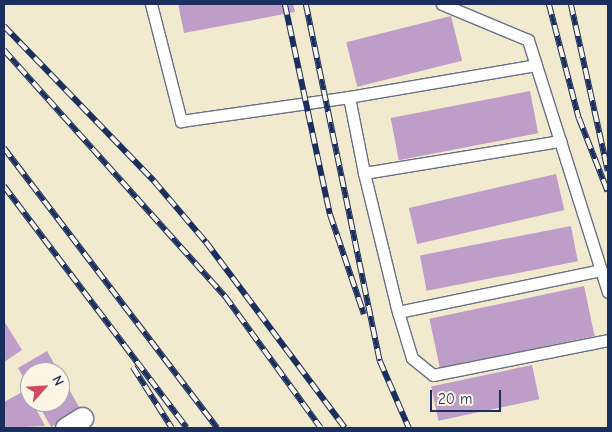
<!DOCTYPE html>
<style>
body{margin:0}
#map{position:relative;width:612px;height:432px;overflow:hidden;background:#f1eacf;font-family:"Comic Neue",sans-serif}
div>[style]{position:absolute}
.building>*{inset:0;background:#be9ec9;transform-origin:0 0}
.roads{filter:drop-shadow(1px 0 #667086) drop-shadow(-1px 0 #667086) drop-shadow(0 1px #667086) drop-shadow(0 -1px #667086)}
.service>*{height:11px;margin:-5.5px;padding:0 5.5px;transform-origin:5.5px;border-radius:5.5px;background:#fff}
.minor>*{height:21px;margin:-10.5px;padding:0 10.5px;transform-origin:10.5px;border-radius:10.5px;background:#fff}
.rail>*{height:5.5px;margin-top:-2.75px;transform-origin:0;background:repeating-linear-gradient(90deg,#fcf5e5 0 11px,#1b2f5e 0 22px);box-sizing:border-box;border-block:1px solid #1b2f5e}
span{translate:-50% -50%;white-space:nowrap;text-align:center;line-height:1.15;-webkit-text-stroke:5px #fcf5e5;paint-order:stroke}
.frame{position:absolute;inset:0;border:5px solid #1b2f5e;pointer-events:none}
.north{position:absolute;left:20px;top:362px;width:50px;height:50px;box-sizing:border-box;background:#fcf5e5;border:1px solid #a2a6af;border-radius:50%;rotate:64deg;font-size:14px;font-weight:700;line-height:20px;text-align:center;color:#1b2f5e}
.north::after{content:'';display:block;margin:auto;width:18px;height:22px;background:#d1495b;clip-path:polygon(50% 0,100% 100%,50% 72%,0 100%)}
.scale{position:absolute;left:430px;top:390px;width:71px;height:22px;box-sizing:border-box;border:2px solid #1b2f5e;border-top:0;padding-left:6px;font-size:15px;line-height:18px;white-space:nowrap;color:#1b2f5e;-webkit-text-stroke:4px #fcf5e5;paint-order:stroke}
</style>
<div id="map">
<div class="building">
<i style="clip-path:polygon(178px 4px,293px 4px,295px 12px,184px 33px)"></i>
<i style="left:451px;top:16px;width:46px;height:108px;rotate:76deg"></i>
<i style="left:530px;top:91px;width:43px;height:142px;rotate:79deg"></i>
<i style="left:556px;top:174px;width:37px;height:151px;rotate:77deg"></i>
<i style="left:571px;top:226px;width:36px;height:154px;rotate:79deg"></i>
<i style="left:584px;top:286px;width:51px;height:158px;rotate:78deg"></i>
<i style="clip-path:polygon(4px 321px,22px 350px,4px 362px)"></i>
<i style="clip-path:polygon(47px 351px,59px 372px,30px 372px,30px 389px,18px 368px)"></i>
<i style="left:532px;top:365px;width:35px;height:103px;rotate:78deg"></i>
<i style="clip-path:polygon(60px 374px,81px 410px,51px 427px,37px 402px,60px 402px)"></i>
<i style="clip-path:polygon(26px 390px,45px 426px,4px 428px,4px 402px)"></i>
</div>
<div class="roads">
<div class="service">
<i style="left:151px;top:4px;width:121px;rotate:75.6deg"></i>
<i style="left:181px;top:121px;width:170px;rotate:-8.1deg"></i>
<i style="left:442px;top:4px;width:93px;rotate:22.7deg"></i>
<i style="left:528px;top:40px;width:264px;rotate:72.4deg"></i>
<i style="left:536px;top:65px;width:190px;rotate:170.3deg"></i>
<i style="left:349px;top:97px;width:77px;rotate:78.8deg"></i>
<i style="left:364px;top:173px;width:199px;rotate:-9.3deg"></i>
<i style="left:364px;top:173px;width:143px;rotate:76.3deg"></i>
<i style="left:398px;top:312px;width:207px;rotate:-11.7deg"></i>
<i style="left:398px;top:312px;width:48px;rotate:73.1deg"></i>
<i style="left:412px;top:358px;width:27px;rotate:39deg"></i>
<i style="left:433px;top:375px;width:178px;rotate:-11.3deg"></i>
</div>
<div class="minor">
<i style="left:66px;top:428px;width:19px;rotate:-32deg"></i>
</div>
</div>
<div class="rail">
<i style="left:285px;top:4px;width:215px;rotate:77.9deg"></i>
<i style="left:330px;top:214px;width:106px;rotate:71.2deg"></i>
<i style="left:306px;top:4px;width:365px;rotate:78.3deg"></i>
<i style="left:380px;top:361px;width:73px;rotate:66.6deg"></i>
<i style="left:549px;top:4px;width:118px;rotate:75.3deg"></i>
<i style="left:579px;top:118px;width:79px;rotate:68.6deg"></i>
<i style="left:571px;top:4px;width:171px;rotate:77.5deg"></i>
<i style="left:4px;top:26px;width:216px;rotate:45.9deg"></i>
<i style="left:154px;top:181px;width:80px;rotate:49.6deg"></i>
<i style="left:206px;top:242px;width:232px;rotate:53.2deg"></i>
<i style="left:4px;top:50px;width:331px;rotate:48.1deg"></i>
<i style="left:225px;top:296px;width:163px;rotate:54deg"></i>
<i style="left:4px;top:148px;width:352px;rotate:52.7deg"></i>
<i style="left:4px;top:186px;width:303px;rotate:52.9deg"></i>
<i style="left:133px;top:367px;width:72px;rotate:57.4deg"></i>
</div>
<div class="frame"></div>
<div class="north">N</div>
<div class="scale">20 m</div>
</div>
